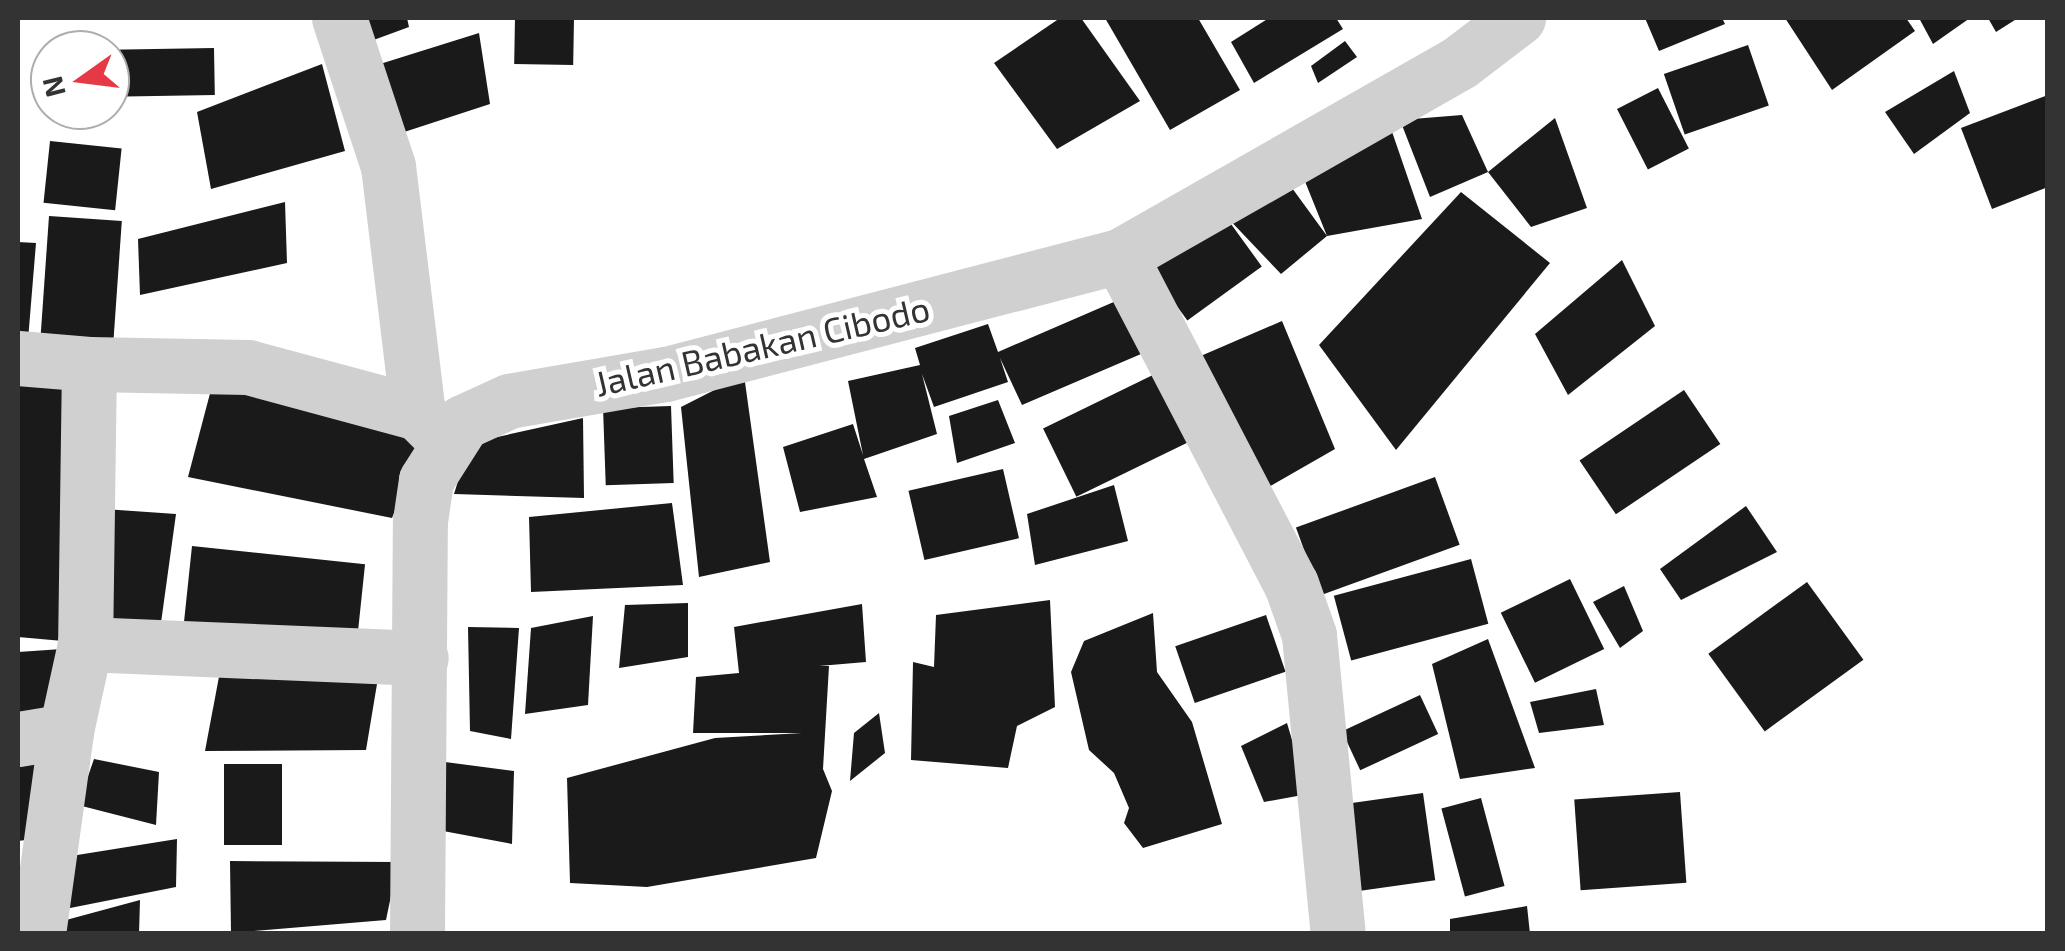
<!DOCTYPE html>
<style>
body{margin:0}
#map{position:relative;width:2065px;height:951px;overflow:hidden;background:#fff;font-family:"Exo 2",sans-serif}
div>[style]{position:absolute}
.building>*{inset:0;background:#1a1a1a;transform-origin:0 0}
.street>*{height:55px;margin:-27.5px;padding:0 27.5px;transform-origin:27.5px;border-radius:27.5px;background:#d0d0d0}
span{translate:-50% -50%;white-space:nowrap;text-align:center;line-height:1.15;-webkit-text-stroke:10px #fff;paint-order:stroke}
.street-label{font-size:35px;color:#333}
.frame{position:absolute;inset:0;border:20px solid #333;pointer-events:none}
.north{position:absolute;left:30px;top:30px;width:100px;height:100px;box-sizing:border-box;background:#fff;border:2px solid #adadad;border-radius:50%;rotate:256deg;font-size:28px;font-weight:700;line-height:40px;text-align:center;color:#333}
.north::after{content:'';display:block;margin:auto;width:35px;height:45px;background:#e63946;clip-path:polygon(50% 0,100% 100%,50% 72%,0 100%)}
</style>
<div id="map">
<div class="building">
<i style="clip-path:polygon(354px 18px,407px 18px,409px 27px,360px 45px)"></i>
<i style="left:574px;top:18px;width:47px;height:59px;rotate:91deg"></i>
<i style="clip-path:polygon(1060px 18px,1081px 18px,1140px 101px,1057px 149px,994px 63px)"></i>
<i style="clip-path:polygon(1105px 18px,1198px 18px,1240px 90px,1170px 130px)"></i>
<i style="clip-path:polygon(1269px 18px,1336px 18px,1343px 29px,1254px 83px,1231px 42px)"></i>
<i style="clip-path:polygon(1645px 18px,1722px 18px,1725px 24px,1659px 51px)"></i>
<i style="clip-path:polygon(1785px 18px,1906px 18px,1915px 31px,1832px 90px)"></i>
<i style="clip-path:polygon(1919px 18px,1970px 18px,1933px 44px)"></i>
<i style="clip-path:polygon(1988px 18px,2018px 18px,1996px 32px)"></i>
<i style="clip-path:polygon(479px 33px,490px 104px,392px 136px,380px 64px)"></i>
<i style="clip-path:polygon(1345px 41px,1357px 57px,1318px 83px,1311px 66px)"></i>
<i style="left:1748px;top:45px;width:64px;height:89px;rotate:71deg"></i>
<i style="left:214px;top:48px;width:47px;height:104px;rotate:89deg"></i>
<i style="clip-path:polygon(322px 64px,345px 151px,211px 189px,197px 112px)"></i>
<i style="clip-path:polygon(1954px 71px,1970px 113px,1914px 154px,1885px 112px)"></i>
<i style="left:1658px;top:88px;width:68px;height:46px;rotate:63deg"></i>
<i style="clip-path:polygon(2048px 95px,2048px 187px,1992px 209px,1961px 128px)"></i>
<i style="clip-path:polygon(1462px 115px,1488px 172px,1430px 197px,1400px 120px)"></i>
<i style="clip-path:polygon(1555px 118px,1587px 208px,1531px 227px,1488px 172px)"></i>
<i style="clip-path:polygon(1389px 123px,1422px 219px,1327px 236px,1281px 274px,1223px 213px,1284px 177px,1327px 236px,1304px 179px)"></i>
<i style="left:50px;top:141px;width:72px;height:62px;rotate:6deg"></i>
<i style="clip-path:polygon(1461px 192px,1550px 263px,1396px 450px,1319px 345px)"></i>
<i style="clip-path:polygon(285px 202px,287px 263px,140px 295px,138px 239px)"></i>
<i style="left:1223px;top:213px;width:66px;height:92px;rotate:54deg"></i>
<i style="left:49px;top:216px;width:73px;height:121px;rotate:4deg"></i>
<i style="clip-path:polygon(18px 242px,36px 243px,28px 340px,18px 339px)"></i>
<i style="clip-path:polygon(1622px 260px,1655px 326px,1568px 395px,1535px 334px)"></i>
<i style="clip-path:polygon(1116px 301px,1141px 354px,1022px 405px,1000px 358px,1008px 382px,934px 407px,922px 374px,937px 434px,864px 459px,877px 497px,800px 512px,783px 447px,853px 424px,863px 455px,848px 381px,920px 365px,915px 348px,988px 324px,998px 352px)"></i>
<i style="clip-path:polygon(1282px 321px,1335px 449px,1260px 492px,1196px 358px)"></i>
<i style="clip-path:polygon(18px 372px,81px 380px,63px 641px,18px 637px)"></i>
<i style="left:1159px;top:372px;width:76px;height:129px;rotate:64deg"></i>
<i style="clip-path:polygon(744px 375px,770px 562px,699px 577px,681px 407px)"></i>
<i style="clip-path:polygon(213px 382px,423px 443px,392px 518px,188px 477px)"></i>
<i style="left:1684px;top:390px;width:65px;height:126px;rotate:56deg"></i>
<i style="clip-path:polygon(998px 400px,1015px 443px,957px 463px,949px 416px)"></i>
<i style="left:671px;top:406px;width:77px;height:68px;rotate:88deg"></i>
<i style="clip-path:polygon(583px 418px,584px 498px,454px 494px,470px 443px)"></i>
<i style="left:1003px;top:469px;width:71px;height:97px;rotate:77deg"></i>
<i style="left:1435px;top:477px;width:72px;height:148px;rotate:70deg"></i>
<i style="clip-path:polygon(1114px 485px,1128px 541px,1035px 565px,1027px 514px)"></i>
<i style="clip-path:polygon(672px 503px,683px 585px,531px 592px,529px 517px)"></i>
<i style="clip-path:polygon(1746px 506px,1777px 552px,1681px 600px,1660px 569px)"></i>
<i style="clip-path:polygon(104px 509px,176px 514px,160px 630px,102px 619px)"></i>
<i style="left:192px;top:546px;width:174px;height:77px;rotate:6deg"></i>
<i style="left:1471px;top:559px;width:67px;height:142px;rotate:75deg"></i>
<i style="left:1570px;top:579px;width:78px;height:77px;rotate:64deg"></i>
<i style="left:1807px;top:582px;width:96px;height:122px;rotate:54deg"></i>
<i style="clip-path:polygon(1624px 586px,1643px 631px,1620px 648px,1593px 602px)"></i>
<i style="clip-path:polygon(1050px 600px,1055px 707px,1017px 726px,1008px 768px,911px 760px,913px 662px,934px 667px,936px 615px)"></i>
<i style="clip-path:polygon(688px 603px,688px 657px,619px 668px,625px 605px)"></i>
<i style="clip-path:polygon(862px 604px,866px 662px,819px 666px,829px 666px,823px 769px,832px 791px,816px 858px,647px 887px,570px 883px,567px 778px,715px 738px,802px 733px,693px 733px,696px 677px,739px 673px,734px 627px)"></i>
<i style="clip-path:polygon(1153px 613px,1157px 672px,1192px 722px,1222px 824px,1143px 848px,1124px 823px,1129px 808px,1114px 773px,1089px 750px,1071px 672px,1084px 641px)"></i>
<i style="left:1266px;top:615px;width:60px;height:96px;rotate:71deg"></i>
<i style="clip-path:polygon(593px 616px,588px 705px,525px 714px,531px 628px)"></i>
<i style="clip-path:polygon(468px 627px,519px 628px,511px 739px,470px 731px)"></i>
<i style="clip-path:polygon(1488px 639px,1535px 768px,1460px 779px,1432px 664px)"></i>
<i style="clip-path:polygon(62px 649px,49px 731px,18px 734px,18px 652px)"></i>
<i style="clip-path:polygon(221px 666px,377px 684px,366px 750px,205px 751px)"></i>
<i style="clip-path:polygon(1596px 689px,1604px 725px,1539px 733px,1530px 702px)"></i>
<i style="left:1420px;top:695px;width:43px;height:86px;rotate:65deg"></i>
<i style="clip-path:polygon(879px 713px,885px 753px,850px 781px,854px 733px)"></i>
<i style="clip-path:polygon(1287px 723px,1308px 794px,1264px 802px,1241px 746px)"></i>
<i style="clip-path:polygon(94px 759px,159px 772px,156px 825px,78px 805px)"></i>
<i style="clip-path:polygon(445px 762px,514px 771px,512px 844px,443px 831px)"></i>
<i style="clip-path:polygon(36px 764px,34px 839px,18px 841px,18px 767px)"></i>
<i style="left:224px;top:764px;width:58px;height:81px"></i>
<i style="left:1680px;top:792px;width:91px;height:106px;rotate:86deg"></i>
<i style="left:1423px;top:793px;width:88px;height:79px;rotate:82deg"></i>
<i style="left:1481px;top:798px;width:91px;height:41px;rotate:75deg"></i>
<i style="clip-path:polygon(177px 839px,176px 887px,60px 910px,71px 856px)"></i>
<i style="clip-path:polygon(230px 861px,398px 862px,386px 920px,231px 933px)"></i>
<i style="clip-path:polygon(140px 900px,139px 934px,56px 934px,55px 923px)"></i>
<i style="clip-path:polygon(1527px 906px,1530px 934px,1450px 934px,1450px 919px)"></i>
</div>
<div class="street">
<i style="left:339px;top:18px;width:156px;rotate:71.7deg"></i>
<i style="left:388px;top:166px;width:249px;rotate:83.1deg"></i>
<i style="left:1120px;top:256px;width:370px;rotate:62.5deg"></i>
<i style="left:1291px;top:584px;width:54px;rotate:70.6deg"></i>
<i style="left:1309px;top:635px;width:300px;rotate:84.5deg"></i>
<i style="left:18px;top:358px;width:71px;rotate:4.8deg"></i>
<i style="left:89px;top:364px;width:280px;rotate:90.8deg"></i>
<i style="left:85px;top:644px;width:89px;rotate:102.3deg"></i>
<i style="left:66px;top:731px;width:49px;rotate:170.5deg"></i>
<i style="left:89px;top:364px;width:159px;rotate:1.1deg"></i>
<i style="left:248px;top:367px;width:176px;rotate:15.1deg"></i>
<i style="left:418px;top:413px;width:33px;rotate:45deg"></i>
<i style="left:85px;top:644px;width:336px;rotate:2.4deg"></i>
<i style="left:38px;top:934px;width:205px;rotate:-82.1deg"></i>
<i style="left:417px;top:934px;width:413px;rotate:-89.6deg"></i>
<i style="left:420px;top:521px;width:41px;rotate:-81.7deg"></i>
<i style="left:426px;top:480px;width:69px;rotate:-57.5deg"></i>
<i style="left:463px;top:422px;width:51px;rotate:-24.5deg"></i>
<i style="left:509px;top:401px;width:159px;rotate:-9.8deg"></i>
<i style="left:666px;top:374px;width:469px;rotate:-14.6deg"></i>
<i style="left:1120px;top:256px;width:391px;rotate:-29.7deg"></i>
<i style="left:1460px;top:62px;width:73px;rotate:-37.2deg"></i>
</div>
<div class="street-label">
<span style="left:762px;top:345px;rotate:-13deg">Jalan Babakan Cibodo</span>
</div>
<div class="frame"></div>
<div class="north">N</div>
</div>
